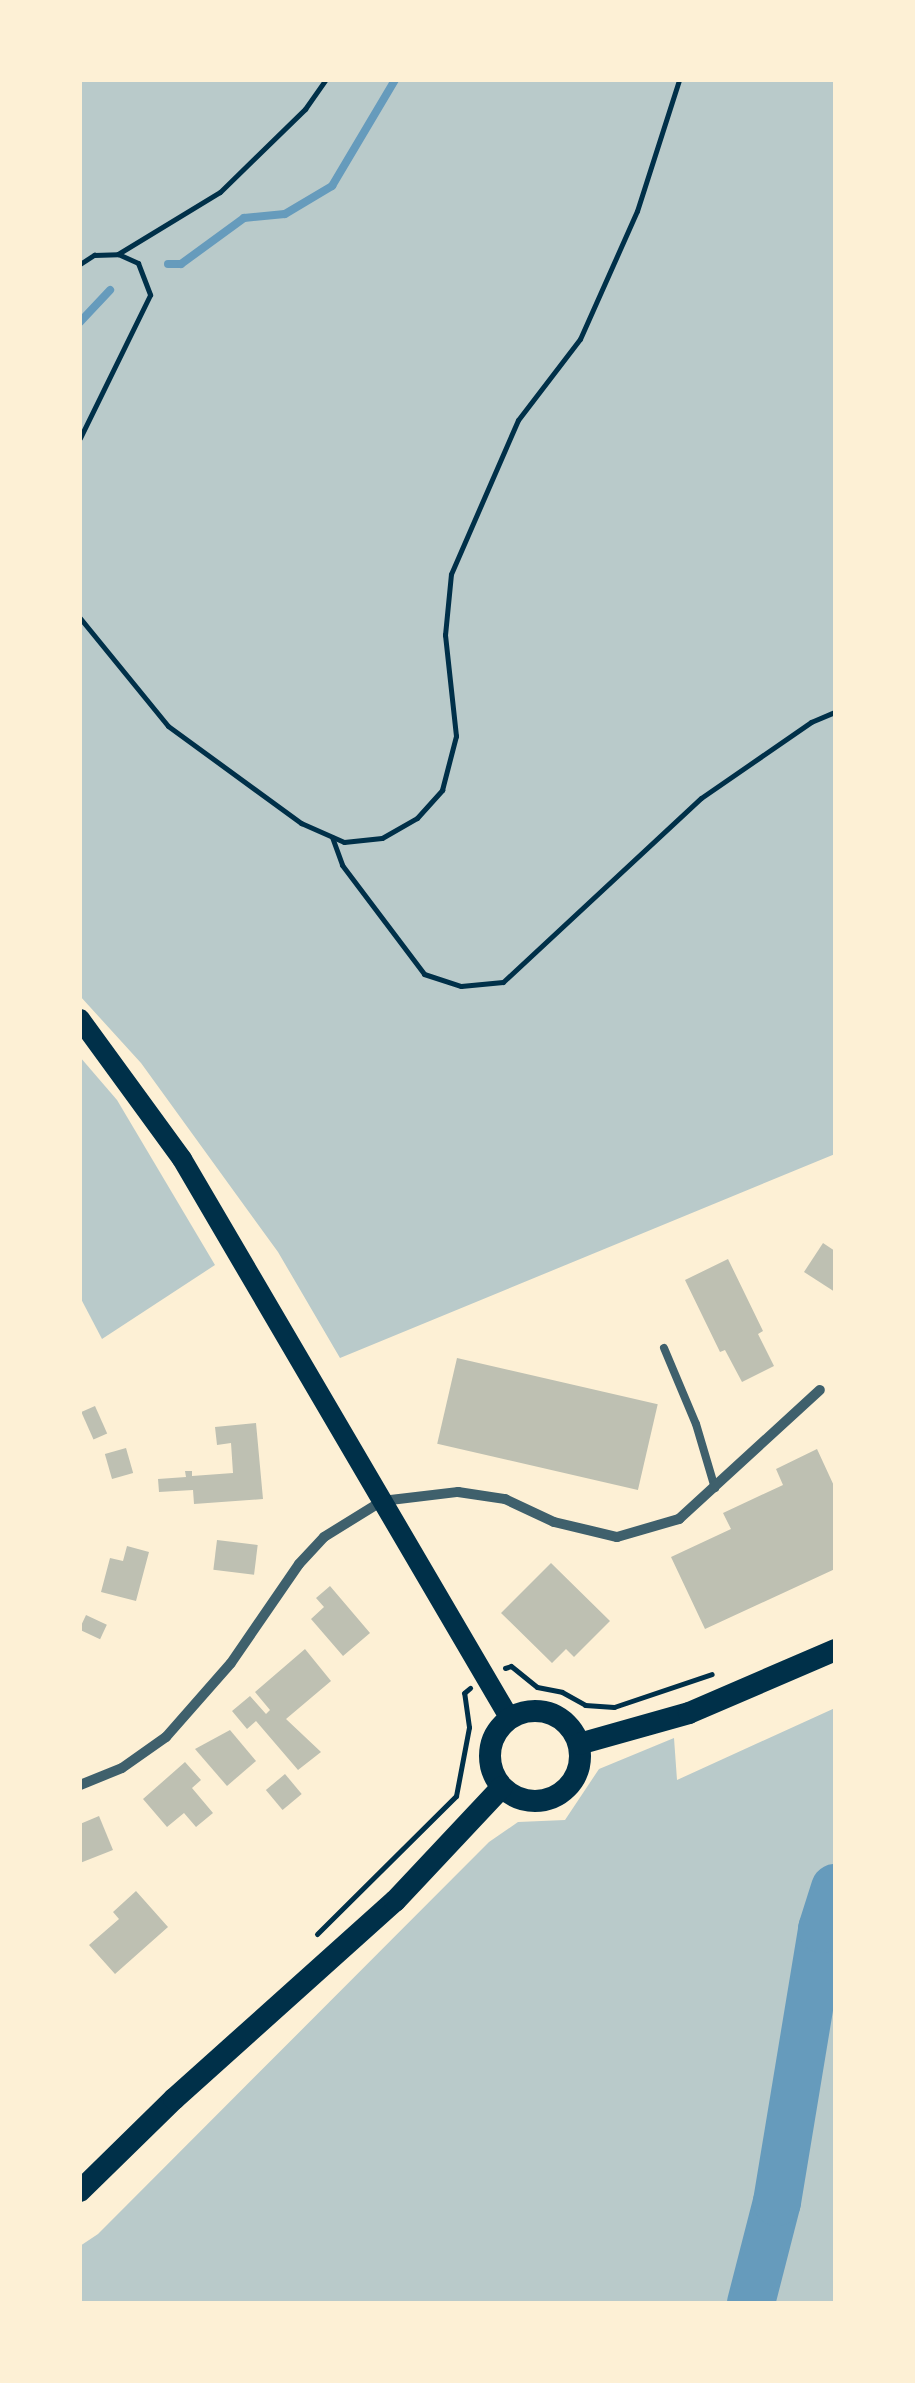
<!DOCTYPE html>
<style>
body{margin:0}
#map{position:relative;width:915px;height:2383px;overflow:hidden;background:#fdf0d5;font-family:"Noto Sans",sans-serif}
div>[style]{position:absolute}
.green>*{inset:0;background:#b9caca}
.stream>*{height:8px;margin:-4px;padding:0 4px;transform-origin:4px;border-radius:4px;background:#669bbc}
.river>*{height:48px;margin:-24px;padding:0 24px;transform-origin:24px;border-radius:24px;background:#669bbc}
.building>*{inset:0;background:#bec0b2;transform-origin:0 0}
.path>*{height:5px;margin:-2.5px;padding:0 2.5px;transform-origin:2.5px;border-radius:2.5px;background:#003049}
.service>*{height:8px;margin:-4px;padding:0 4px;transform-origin:4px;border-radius:4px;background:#3f606c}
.minor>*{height:10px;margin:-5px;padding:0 5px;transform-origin:5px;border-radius:5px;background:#3f606c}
.secondary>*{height:20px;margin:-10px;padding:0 10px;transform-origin:10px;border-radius:10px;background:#003049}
.primary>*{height:22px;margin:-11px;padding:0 11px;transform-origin:11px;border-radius:11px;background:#003049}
.primary>.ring{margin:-11px;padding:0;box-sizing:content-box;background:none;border:22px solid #003049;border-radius:50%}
span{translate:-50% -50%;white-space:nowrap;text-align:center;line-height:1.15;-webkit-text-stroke:8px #fdf0d5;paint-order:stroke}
.frame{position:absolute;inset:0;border:82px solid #fdf0d5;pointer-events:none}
</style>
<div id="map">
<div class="green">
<i style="clip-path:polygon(80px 80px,835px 80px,835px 1154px,340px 1358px,278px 1252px,141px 1063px,80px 996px)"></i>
<i style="clip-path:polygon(80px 1057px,117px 1100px,215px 1265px,102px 1339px,80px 1297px)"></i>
<i style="clip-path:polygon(835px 1708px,835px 2303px,80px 2303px,80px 2246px,98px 2234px,489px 1842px,518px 1822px,565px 1820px,599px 1769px,674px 1738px,677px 1780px)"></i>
</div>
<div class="stream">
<i style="left:168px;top:264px;width:13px"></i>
<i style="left:181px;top:264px;width:78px;rotate:-36.1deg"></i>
<i style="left:244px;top:218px;width:41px;rotate:-5.6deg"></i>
<i style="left:285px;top:214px;width:55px;rotate:-30.8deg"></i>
<i style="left:332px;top:186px;width:123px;rotate:-59.3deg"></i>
<i style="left:80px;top:322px;width:44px;rotate:-46.8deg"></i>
</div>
<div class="river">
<i style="left:751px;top:2303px;width:104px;rotate:-75.6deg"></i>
<i style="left:777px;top:2202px;width:277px;rotate:-80.6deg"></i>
<i style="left:822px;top:1929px;width:43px;rotate:-72.4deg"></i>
</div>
<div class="building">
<i style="clip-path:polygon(823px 1243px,835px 1251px,835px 1292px,804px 1272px)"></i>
<i style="clip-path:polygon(728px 1259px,763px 1331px,758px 1334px,774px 1366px,742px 1382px,725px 1350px,720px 1352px,685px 1280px)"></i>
<i style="left:457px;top:1358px;width:206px;height:88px;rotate:13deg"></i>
<i style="left:95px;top:1406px;width:30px;height:15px;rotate:66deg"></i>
<i style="clip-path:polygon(256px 1423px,263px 1499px,194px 1504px,193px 1490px,159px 1492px,158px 1479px,186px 1477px,185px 1471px,192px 1471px,192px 1476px,233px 1473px,231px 1443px,217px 1445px,215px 1427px)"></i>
<i style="left:126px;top:1448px;width:26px;height:22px;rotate:74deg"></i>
<i style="clip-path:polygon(817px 1449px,835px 1488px,835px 1569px,705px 1629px,671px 1557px,731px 1529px,723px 1513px,783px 1485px,776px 1469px)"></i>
<i style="left:217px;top:1540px;width:41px;height:30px;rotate:7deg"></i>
<i style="clip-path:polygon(127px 1546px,149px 1552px,136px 1601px,101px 1592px,110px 1558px,123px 1561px)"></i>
<i style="clip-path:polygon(551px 1563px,610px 1621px,574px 1657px,566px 1649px,552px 1663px,501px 1613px)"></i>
<i style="clip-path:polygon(330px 1586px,370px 1633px,343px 1656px,311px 1619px,324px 1607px,316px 1598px)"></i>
<i style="left:86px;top:1615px;width:23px;height:16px;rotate:25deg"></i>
<i style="clip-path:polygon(305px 1649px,331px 1681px,286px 1719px,321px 1752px,298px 1770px,256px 1721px,247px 1729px,232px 1711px,250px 1696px,266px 1714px,270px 1710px,255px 1692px)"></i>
<i style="clip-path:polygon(230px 1730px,256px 1761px,227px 1786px,195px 1749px)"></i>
<i style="clip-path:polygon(185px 1762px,201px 1780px,192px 1788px,213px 1813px,196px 1827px,184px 1813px,167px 1827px,143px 1799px)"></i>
<i style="left:285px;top:1774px;width:26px;height:25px;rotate:50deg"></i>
<i style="clip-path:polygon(99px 1816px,113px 1850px,80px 1863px,80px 1824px)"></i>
<i style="clip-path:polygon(136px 1891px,168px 1927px,115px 1974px,89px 1945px,119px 1919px,113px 1912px)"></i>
</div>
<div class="path">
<i style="left:118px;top:254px;width:119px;rotate:-31.3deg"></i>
<i style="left:220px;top:192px;width:119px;rotate:-44.3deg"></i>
<i style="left:305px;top:109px;width:35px;rotate:-55deg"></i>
<i style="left:80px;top:264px;width:17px;rotate:-33deg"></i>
<i style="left:94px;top:255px;width:24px;rotate:-2deg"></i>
<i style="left:118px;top:254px;width:22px;rotate:24deg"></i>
<i style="left:138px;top:263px;width:34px;rotate:69deg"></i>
<i style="left:150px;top:295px;width:159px;rotate:116.1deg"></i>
<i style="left:80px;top:618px;width:139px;rotate:50.8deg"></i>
<i style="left:168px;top:726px;width:165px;rotate:36.1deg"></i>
<i style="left:301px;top:823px;width:47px;rotate:23.8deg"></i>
<i style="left:344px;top:842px;width:38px;rotate:-6deg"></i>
<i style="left:382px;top:838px;width:40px;rotate:-29.7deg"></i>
<i style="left:417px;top:818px;width:38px;rotate:-48deg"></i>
<i style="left:442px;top:790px;width:56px;rotate:-75.5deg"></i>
<i style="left:456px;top:736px;width:102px;rotate:-96.2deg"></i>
<i style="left:445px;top:635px;width:61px;rotate:-84.4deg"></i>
<i style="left:451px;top:574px;width:168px;rotate:-66.5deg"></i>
<i style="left:518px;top:420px;width:102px;rotate:-52.6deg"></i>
<i style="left:580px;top:339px;width:140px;rotate:-66deg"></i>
<i style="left:637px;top:211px;width:138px;rotate:-72.2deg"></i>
<i style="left:332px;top:837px;width:30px;rotate:70deg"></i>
<i style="left:342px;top:865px;width:136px;rotate:53deg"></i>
<i style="left:424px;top:974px;width:39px;rotate:18deg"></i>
<i style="left:461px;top:986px;width:42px;rotate:-5.4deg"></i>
<i style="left:503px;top:982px;width:270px;rotate:-42.9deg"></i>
<i style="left:701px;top:798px;width:134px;rotate:-34.6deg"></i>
<i style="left:811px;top:722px;width:26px;rotate:-23deg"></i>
<i style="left:505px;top:1668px;width:6px;rotate:-18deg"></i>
<i style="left:511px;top:1666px;width:33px;rotate:39deg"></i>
<i style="left:537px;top:1687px;width:25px;rotate:11deg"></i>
<i style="left:562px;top:1692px;width:26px;rotate:29deg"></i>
<i style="left:585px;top:1705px;width:29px;rotate:4deg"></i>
<i style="left:614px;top:1707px;width:103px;rotate:-18.6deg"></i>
<i style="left:317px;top:1934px;width:196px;rotate:-44.8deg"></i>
<i style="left:456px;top:1796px;width:70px;rotate:-79.3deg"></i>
<i style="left:469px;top:1727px;width:34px;rotate:-98deg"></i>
<i style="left:464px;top:1693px;width:8px;rotate:-40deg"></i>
</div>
<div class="service">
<i style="left:664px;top:1348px;width:82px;rotate:67.2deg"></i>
<i style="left:696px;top:1424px;width:67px;rotate:73.5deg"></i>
</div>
<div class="minor">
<i style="left:80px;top:1785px;width:45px;rotate:-22deg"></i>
<i style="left:122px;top:1768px;width:54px;rotate:-35.2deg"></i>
<i style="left:166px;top:1737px;width:98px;rotate:-48.7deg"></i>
<i style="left:231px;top:1663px;width:120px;rotate:-55.5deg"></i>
<i style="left:299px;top:1564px;width:37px;rotate:-47deg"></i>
<i style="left:324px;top:1537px;width:68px;rotate:-31.8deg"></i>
<i style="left:382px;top:1501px;width:77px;rotate:-6.8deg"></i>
<i style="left:458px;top:1492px;width:48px;rotate:8.5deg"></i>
<i style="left:505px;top:1499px;width:54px;rotate:25.1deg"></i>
<i style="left:554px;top:1522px;width:65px;rotate:13.4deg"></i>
<i style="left:617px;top:1537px;width:65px;rotate:-16.2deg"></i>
<i style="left:679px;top:1519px;width:191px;rotate:-42.5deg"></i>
</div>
<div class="secondary">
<i style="left:80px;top:1019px;width:173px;rotate:53.9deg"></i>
<i style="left:182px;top:1159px;width:649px;rotate:59.64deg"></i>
</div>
<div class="primary">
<i class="ring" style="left:490px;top:1711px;width:68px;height:68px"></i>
<i style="left:579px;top:1744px;width:114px;rotate:-15.7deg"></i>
<i style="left:689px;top:1713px;width:159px;rotate:-23.3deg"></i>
<i style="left:80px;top:2191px;width:132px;rotate:-44.4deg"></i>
<i style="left:174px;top:2099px;width:297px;rotate:-41.9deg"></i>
<i style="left:395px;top:1901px;width:156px;rotate:-46.8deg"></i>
</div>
<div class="frame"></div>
</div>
